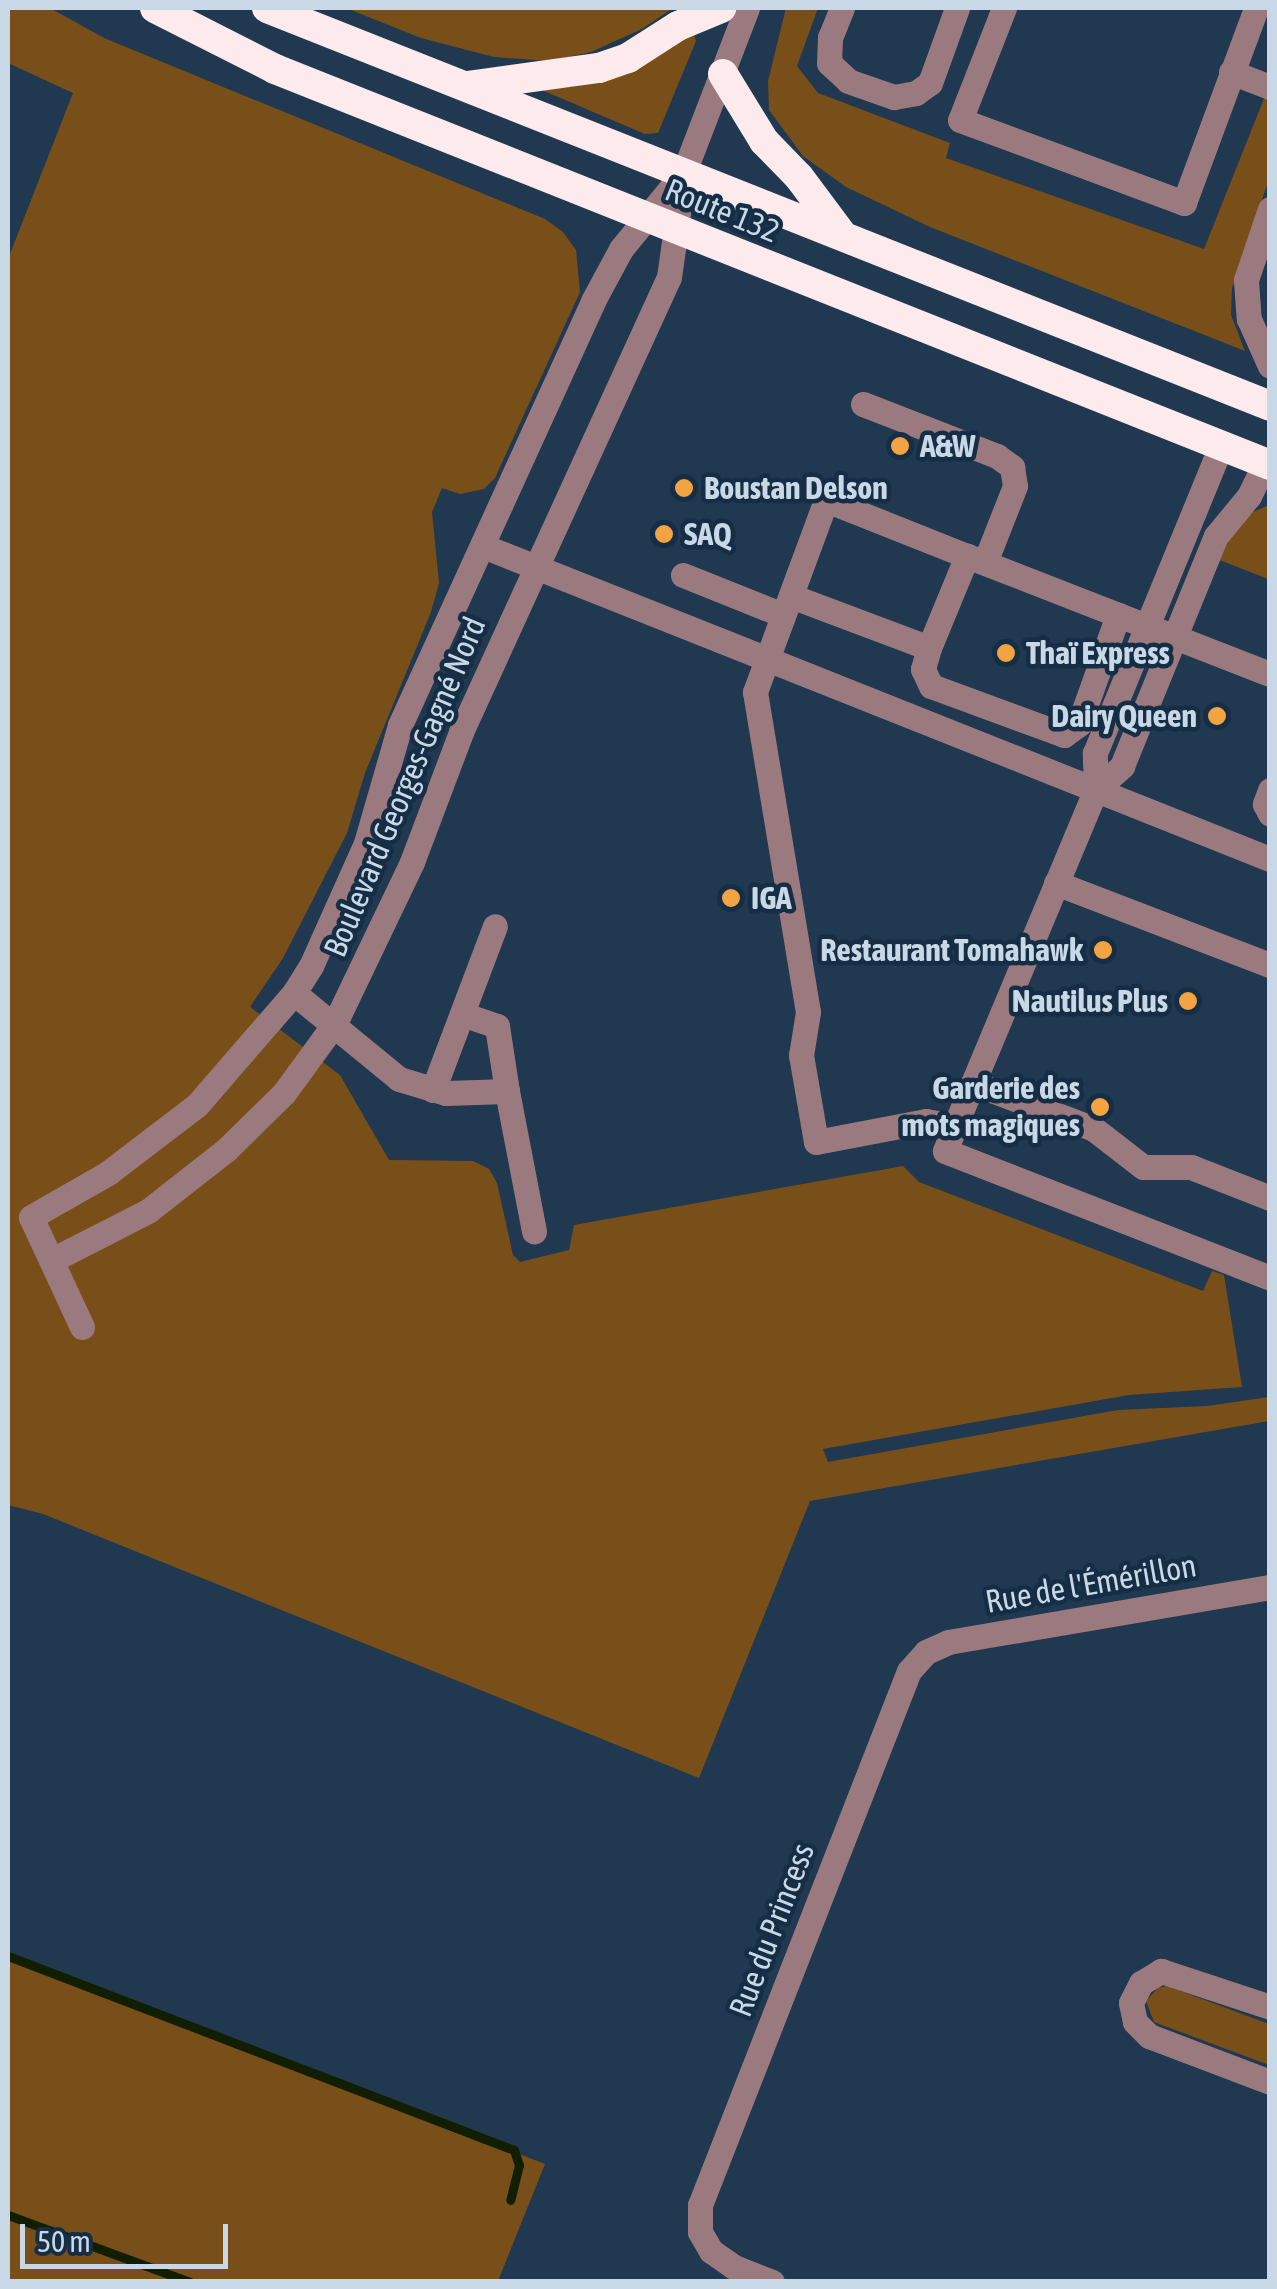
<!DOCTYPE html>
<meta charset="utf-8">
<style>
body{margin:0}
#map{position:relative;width:1277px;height:2289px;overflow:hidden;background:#203850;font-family:"Asap Condensed",sans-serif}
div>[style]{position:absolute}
.green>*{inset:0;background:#794f19}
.stream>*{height:9px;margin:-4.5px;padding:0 4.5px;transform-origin:4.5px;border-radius:4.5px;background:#121e00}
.minor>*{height:25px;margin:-12.5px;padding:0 12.5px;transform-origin:12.5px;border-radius:12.5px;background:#9b7a7f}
.highway>*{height:30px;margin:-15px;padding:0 15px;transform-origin:15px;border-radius:15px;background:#fceaed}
.dots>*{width:28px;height:28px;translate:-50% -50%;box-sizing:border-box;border:5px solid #162e45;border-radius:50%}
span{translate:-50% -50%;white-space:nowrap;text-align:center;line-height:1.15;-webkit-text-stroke:9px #162e45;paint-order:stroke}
.street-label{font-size:32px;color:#c9d8e6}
.poi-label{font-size:32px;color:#c9d8e6;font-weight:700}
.left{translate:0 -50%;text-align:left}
.right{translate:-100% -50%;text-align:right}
.frame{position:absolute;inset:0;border:10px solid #c9d8e6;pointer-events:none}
.scale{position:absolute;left:20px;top:2224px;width:208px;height:45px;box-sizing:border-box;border:5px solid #c9d8e6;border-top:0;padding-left:12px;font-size:30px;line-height:35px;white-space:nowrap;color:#c9d8e6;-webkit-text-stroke:8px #162e45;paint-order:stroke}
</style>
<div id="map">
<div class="green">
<i style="clip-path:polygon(8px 8px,50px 8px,104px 38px,545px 219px,563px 232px,576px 250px,580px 292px,495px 478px,484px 489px,460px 494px,442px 488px,432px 512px,439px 583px,431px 612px,365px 773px,347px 833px,283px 958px,250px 1007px,340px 1075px,389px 1160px,473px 1161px,489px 1169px,497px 1183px,513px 1255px,520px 1262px,569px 1250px,574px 1225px,903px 1166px,919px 1182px,1203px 1291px,1212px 1271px,1224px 1275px,1242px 1387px,1129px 1395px,823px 1449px,828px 1462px,1118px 1410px,1207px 1406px,1269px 1397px,1269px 1421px,810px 1501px,699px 1778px,43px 1514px,8px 1505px,8px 259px,73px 93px,8px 63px)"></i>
<i style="clip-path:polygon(346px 8px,673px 8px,642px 29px,591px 52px,550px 61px,494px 57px,421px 38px)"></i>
<i style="clip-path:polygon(786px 8px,818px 8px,797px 66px,818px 93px,950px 143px,946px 158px,1204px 249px,1269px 86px,1269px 179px,1232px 288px,1231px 315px,1245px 351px,930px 227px,846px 187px,803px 156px,769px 110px,768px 81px)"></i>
<i style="clip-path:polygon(689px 35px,694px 35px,696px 41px,658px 133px,645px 134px,537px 88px,573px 87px,633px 71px)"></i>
<i style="clip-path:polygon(1269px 505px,1268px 579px,1217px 559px,1246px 515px)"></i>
<i style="clip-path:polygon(8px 1956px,545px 2164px,498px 2281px,8px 2281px)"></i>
<i style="clip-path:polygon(1167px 1986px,1269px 2024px,1269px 2065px,1154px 2022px,1146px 2001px,1158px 1988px)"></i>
</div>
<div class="stream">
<i style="left:8px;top:1956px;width:542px;rotate:20.98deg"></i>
<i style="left:514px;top:2150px;width:16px;rotate:72deg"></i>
<i style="left:519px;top:2165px;width:36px;rotate:104deg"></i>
<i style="left:8px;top:2215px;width:194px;rotate:20.2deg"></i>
</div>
<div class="minor">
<i style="left:842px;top:8px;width:31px;rotate:112deg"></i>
<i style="left:830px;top:37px;width:26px;rotate:92deg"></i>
<i style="left:829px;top:63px;width:26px;rotate:43deg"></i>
<i style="left:848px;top:81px;width:49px;rotate:19.2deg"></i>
<i style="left:894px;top:97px;width:22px;rotate:-10deg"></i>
<i style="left:916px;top:93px;width:17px;rotate:-36deg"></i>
<i style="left:930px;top:83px;width:80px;rotate:-70.2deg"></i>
<i style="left:1004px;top:8px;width:120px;rotate:111.4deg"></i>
<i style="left:960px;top:120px;width:239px;rotate:20.3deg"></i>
<i style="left:1184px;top:203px;width:208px;rotate:-69.7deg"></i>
<i style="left:1231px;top:72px;width:42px;rotate:21deg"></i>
<i style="left:1270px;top:209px;width:75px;rotate:108.7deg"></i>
<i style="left:1246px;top:280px;width:39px;rotate:86deg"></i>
<i style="left:1249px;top:319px;width:51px;rotate:65.9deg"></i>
<i style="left:863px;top:404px;width:144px;rotate:21.2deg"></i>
<i style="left:997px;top:456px;width:19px;rotate:36deg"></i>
<i style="left:1012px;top:467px;width:19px;rotate:81deg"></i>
<i style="left:1015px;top:486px;width:82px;rotate:111.5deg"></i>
<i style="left:483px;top:546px;width:847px;rotate:21.69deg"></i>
<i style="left:967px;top:556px;width:152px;rotate:-158.3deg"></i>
<i style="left:826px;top:500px;width:205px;rotate:110.3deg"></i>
<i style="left:755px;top:692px;width:324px;rotate:80.6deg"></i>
<i style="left:808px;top:1012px;width:44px;rotate:99.2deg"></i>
<i style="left:801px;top:1055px;width:88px;rotate:80.2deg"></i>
<i style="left:816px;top:1142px;width:112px;rotate:-10.8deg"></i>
<i style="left:926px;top:1121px;width:29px;rotate:10deg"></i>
<i style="left:955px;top:1126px;width:365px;rotate:-67.3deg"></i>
<i style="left:1096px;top:789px;width:36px;rotate:-92deg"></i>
<i style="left:1095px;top:753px;width:332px;rotate:-67.7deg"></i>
<i style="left:683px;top:575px;width:108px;rotate:21.8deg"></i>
<i style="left:791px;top:596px;width:147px;rotate:20.6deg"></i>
<i style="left:929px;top:648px;width:100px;rotate:-67.6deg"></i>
<i style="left:967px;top:556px;width:325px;rotate:21.3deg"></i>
<i style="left:929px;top:648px;width:22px;rotate:106deg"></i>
<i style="left:923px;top:669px;width:19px;rotate:65deg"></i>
<i style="left:931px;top:686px;width:142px;rotate:20.2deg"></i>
<i style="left:1064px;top:735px;width:19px;rotate:-36deg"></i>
<i style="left:1079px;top:724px;width:116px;rotate:-70.3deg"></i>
<i style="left:1096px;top:789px;width:35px;rotate:-41deg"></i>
<i style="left:1122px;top:766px;width:248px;rotate:-67.8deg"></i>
<i style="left:1216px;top:536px;width:52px;rotate:-50.5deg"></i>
<i style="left:1249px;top:496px;width:37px;rotate:-64deg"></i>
<i style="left:1270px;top:790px;width:15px;rotate:110deg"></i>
<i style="left:1265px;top:804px;width:11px;rotate:63deg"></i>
<i style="left:1056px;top:883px;width:229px;rotate:21deg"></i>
<i style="left:294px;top:993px;width:136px;rotate:39.3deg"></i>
<i style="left:399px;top:1079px;width:49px;rotate:16.6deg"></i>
<i style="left:446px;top:1093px;width:61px;rotate:-1.9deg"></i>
<i style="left:507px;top:1091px;width:143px;rotate:79.1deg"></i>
<i style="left:462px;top:1014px;width:37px;rotate:19deg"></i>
<i style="left:497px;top:1026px;width:66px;rotate:81.3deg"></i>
<i style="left:973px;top:1083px;width:129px;rotate:20.8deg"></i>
<i style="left:1094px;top:1129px;width:62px;rotate:37.8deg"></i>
<i style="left:1143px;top:1167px;width:48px"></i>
<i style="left:1191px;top:1167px;width:85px;rotate:21.4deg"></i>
<i style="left:433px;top:1090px;width:175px;rotate:-69.3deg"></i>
<i style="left:955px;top:1126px;width:27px;rotate:112deg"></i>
<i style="left:945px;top:1151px;width:349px;rotate:21.3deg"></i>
<i style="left:52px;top:1260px;width:108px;rotate:-27deg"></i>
<i style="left:148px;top:1211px;width:100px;rotate:-38.1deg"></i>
<i style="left:227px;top:1149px;width:80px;rotate:-44.5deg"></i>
<i style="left:284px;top:1093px;width:87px;rotate:-53.9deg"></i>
<i style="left:335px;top:1023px;width:178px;rotate:-64.4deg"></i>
<i style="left:412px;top:862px;width:139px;rotate:-69.3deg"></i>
<i style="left:461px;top:732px;width:500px;rotate:-65.43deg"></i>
<i style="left:669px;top:277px;width:106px;rotate:-81.9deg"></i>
<i style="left:684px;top:172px;width:176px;rotate:-69deg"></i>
<i style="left:82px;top:1327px;width:121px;rotate:-114.9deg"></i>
<i style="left:31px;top:1217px;width:89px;rotate:-29.7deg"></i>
<i style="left:108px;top:1173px;width:112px;rotate:-37.4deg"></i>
<i style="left:197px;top:1105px;width:148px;rotate:-49.1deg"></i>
<i style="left:294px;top:993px;width:32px;rotate:-58deg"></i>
<i style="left:311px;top:966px;width:135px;rotate:-65.9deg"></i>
<i style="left:366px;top:843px;width:123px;rotate:-73.9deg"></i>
<i style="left:400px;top:725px;width:466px;rotate:-65.5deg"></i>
<i style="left:593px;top:301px;width:59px;rotate:-61.7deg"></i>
<i style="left:621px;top:249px;width:99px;rotate:-50.7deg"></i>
<i style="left:1270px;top:2007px;width:115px;rotate:-161.7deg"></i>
<i style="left:1161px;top:1971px;width:23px;rotate:149deg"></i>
<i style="left:1141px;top:1983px;width:22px;rotate:117deg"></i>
<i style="left:1131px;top:2003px;width:19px;rotate:78deg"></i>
<i style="left:1135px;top:2022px;width:20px;rotate:45deg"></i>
<i style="left:1149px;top:2036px;width:129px;rotate:20.8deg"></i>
<i style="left:772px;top:2282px;width:41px;rotate:-158.5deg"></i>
<i style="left:734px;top:2267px;width:28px;rotate:-145deg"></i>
<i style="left:711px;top:2251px;width:22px;rotate:-120deg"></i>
<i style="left:700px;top:2232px;width:27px;rotate:-90deg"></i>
<i style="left:700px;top:2205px;width:573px;rotate:-68.63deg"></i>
<i style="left:909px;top:1671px;width:25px;rotate:-48deg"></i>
<i style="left:926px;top:1652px;width:24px;rotate:-24deg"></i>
<i style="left:948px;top:1642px;width:327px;rotate:-9.7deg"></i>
</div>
<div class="highway">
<i style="left:155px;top:8px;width:135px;rotate:26.9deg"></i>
<i style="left:275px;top:69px;width:1071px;rotate:21.7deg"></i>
<i style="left:267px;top:8px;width:1079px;rotate:21.64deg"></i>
<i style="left:723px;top:74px;width:79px;rotate:58.5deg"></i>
<i style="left:764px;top:141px;width:50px;rotate:45.8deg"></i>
<i style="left:799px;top:177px;width:69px;rotate:53.3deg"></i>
<i style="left:467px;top:86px;width:133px;rotate:-7.8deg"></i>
<i style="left:599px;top:68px;width:31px;rotate:-19deg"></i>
<i style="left:628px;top:58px;width:59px;rotate:-32.6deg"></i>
<i style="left:678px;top:26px;width:47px;rotate:-22.7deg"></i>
</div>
<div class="dots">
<i style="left:900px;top:446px;background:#f3a442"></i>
<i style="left:684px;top:488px;background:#f3a442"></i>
<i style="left:664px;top:534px;background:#f3a442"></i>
<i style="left:1006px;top:653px;background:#f3a442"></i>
<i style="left:1217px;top:716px;background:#f3a442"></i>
<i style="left:731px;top:898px;background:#f3a442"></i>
<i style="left:1103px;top:950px;background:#f3a442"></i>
<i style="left:1188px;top:1001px;background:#f3a442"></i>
<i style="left:1100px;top:1107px;background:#f3a442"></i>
</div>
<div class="street-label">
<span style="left:722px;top:211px;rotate:22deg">Route 132</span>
<span style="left:405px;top:787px;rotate:-67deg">Boulevard Georges-Gagné Nord</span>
<span style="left:1091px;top:1584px;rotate:-10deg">Rue de l'Émérillon</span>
<span style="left:772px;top:1930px;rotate:-69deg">Rue du Princess</span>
</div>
<div class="poi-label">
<span class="left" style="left:920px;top:446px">A&amp;W</span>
<span class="left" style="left:704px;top:488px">Boustan Delson</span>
<span class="left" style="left:684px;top:534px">SAQ</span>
<span class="left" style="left:1026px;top:653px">Thaï Express</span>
<span class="right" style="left:1197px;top:716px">Dairy Queen</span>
<span class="left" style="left:751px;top:898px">IGA</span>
<span class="right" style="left:1083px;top:950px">Restaurant Tomahawk</span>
<span class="right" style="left:1168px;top:1001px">Nautilus Plus</span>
<span class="right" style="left:1080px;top:1107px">Garderie des<br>mots magiques</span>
</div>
<div class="frame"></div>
<div class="scale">50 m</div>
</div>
